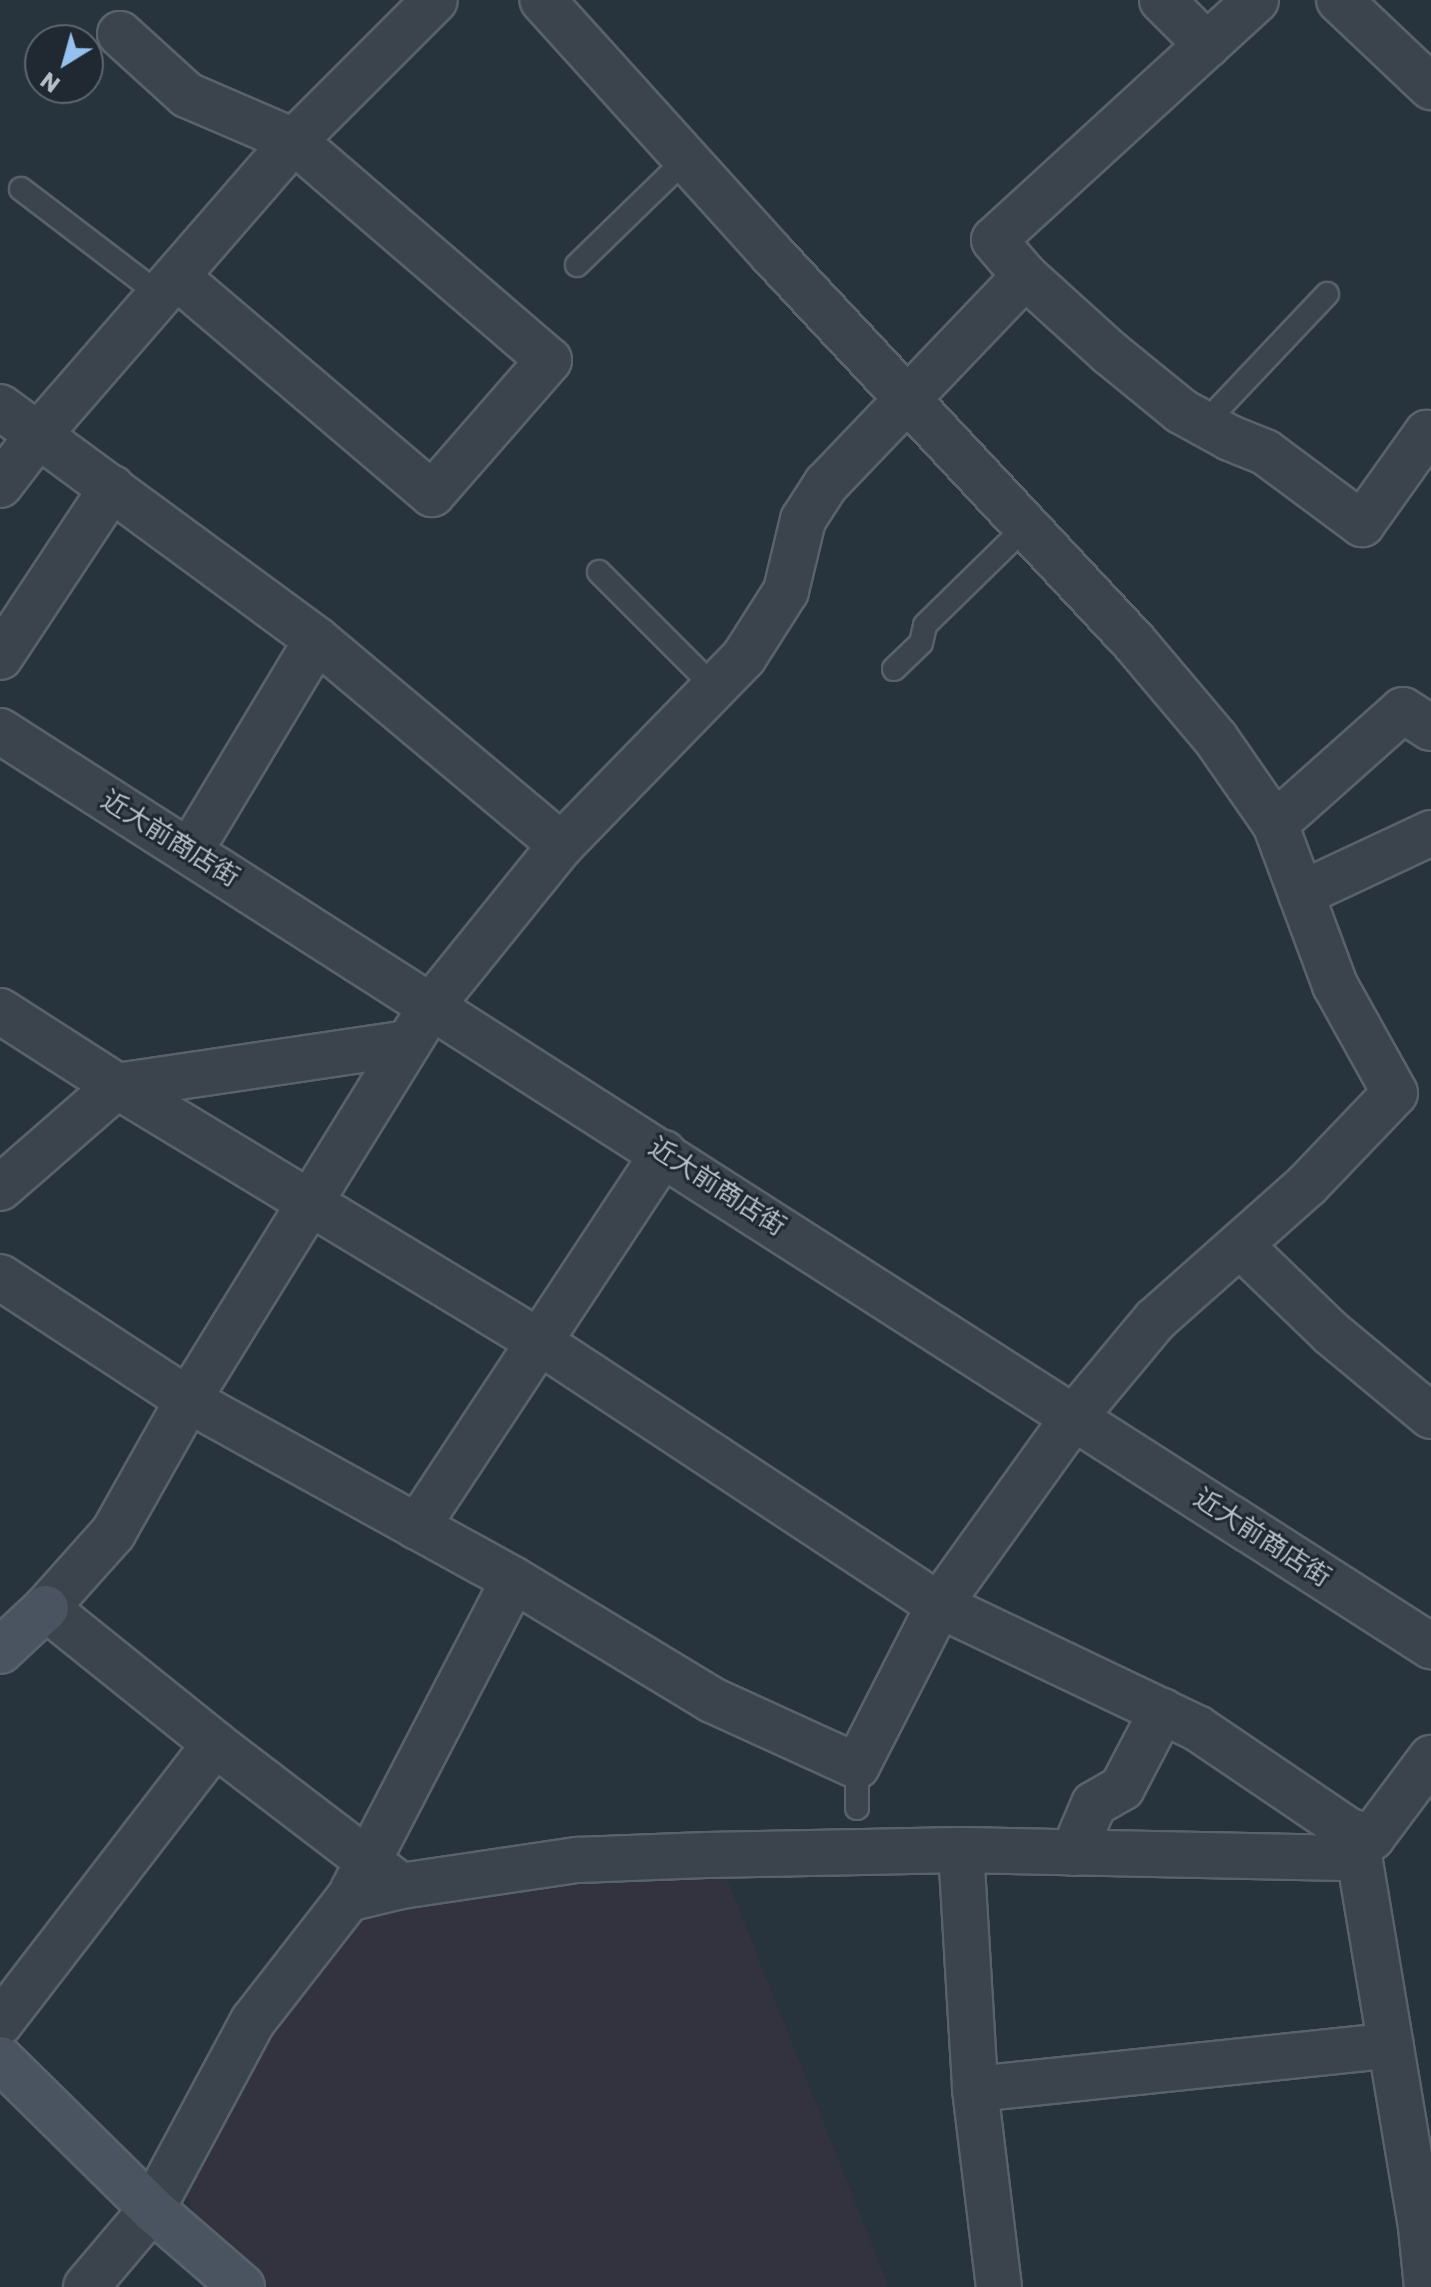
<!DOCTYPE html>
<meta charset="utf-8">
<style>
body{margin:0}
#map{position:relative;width:1431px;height:2287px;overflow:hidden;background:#27333d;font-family:Poppins,"Noto Sans JP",sans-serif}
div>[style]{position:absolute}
.medical>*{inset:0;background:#33323f}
.roads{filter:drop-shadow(2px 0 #59626b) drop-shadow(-2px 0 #59626b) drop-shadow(0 2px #59626b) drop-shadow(0 -2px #59626b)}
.lane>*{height:22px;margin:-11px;padding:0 11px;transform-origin:11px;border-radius:11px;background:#3b444d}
.street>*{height:44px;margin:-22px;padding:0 22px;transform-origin:22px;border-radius:22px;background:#3b444d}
.secondary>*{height:44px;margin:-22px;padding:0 22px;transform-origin:22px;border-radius:22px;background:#4a5460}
span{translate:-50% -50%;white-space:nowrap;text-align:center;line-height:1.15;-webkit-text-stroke:6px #202932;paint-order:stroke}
.street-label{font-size:26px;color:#b7bfc8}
.north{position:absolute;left:24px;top:24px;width:80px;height:80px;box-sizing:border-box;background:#202932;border:2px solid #5c656e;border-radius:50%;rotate:217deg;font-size:22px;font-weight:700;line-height:32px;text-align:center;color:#b7bfc8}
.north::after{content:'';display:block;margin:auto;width:28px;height:36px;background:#96c1ee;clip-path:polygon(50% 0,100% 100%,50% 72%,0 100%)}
</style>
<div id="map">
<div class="medical">
<i style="clip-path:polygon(571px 1872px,726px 1876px,889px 2287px,270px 2287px,197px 2223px,184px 2187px,258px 2036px,362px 1909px)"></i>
</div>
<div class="roads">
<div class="lane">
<i style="left:21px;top:189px;width:175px;rotate:37.3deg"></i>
<i style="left:577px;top:265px;width:151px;rotate:-44.2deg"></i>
<i style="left:1204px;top:424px;width:179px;rotate:-46.6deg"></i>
<i style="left:599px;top:572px;width:164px;rotate:45deg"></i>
<i style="left:894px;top:669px;width:37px;rotate:-44deg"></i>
<i style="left:921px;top:643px;width:18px;rotate:-77deg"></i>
<i style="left:925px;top:625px;width:140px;rotate:-44.4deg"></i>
<i style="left:857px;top:1808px;width:42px;rotate:-90deg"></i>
</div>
<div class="street">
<i style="left:1162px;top:0;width:64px;rotate:45deg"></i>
<i style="left:1256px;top:0;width:355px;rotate:137.5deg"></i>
<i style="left:994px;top:240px;width:48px;rotate:49.3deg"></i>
<i style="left:1025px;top:276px;width:288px;rotate:133.7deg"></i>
<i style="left:826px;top:484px;width:43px;rotate:122.6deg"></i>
<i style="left:803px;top:520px;width:73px;rotate:103.5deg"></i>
<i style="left:786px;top:591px;width:78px;rotate:122.5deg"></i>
<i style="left:744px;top:657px;width:262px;rotate:134.2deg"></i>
<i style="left:561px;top:845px;width:206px;rotate:128.9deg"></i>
<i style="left:432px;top:1005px;width:464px;rotate:121.7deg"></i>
<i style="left:188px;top:1400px;width:153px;rotate:119.4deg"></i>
<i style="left:113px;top:1533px;width:101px;rotate:131.8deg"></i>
<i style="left:46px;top:1608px;width:217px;rotate:38.8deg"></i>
<i style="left:215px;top:1744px;width:234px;rotate:37.4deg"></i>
<i style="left:401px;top:1886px;width:179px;rotate:-8.4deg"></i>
<i style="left:578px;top:1860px;width:128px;rotate:-2.2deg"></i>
<i style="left:706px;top:1855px;width:255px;rotate:-1.1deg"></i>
<i style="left:961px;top:1850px;width:384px;rotate:1.2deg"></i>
<i style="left:1345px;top:1858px;width:34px;rotate:-38deg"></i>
<i style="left:1372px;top:1837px;width:99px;rotate:-53.2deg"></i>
<i style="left:1339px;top:0;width:127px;rotate:43.4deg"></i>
<i style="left:120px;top:34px;width:91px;rotate:42.3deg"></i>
<i style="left:187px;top:95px;width:116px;rotate:23.3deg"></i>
<i style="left:294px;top:141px;width:336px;rotate:40.7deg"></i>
<i style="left:549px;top:360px;width:178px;rotate:131.1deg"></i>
<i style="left:432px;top:494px;width:336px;rotate:-139.6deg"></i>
<i style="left:1025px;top:276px;width:115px;rotate:42.2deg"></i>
<i style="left:1110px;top:353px;width:92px;rotate:39.2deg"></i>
<i style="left:1181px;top:411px;width:56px;rotate:28.9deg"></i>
<i style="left:1230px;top:438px;width:38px;rotate:22deg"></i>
<i style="left:1265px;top:452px;width:121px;rotate:36.6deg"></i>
<i style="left:1362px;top:524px;width:112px;rotate:-54.5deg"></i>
<i style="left:1427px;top:433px;width:5px;rotate:37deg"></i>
<i style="left:0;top:407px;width:393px;rotate:36.3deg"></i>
<i style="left:317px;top:640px;width:319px;rotate:40deg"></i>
<i style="left:0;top:485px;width:64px;rotate:-52.6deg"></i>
<i style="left:39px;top:434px;width:388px;rotate:-49deg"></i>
<i style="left:294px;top:141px;width:199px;rotate:-45deg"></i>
<i style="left:0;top:657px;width:203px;rotate:-56.5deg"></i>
<i style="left:0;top:731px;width:1699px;rotate:32.6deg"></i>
<i style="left:1275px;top:824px;width:171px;rotate:-41.7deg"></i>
<i style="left:1403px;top:710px;width:33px;rotate:33deg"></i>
<i style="left:190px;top:851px;width:246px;rotate:-59deg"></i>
<i style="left:1301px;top:894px;width:144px;rotate:-25.1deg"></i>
<i style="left:0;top:1011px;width:139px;rotate:32.7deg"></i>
<i style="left:117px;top:1086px;width:492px;rotate:31.2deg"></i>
<i style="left:538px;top:1341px;width:480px;rotate:33.4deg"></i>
<i style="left:939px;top:1605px;width:286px;rotate:25.5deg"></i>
<i style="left:1197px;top:1728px;width:184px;rotate:34.1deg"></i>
<i style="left:1349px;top:1831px;width:24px;rotate:15deg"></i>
<i style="left:0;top:1188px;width:155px;rotate:-41.1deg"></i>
<i style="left:117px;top:1086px;width:294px;rotate:-8.4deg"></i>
<i style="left:1240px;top:1245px;width:127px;rotate:44deg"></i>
<i style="left:1331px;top:1333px;width:130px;rotate:39.7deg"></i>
<i style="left:0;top:1277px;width:225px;rotate:33.2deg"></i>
<i style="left:188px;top:1400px;width:372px;rotate:28.9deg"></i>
<i style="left:514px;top:1580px;width:232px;rotate:31.2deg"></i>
<i style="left:712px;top:1700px;width:159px;rotate:24.5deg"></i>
<i style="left:857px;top:1766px;width:181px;rotate:-63deg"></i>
<i style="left:939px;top:1605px;width:233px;rotate:-54.3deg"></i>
<i style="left:1075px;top:1416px;width:125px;rotate:-50.2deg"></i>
<i style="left:1155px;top:1320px;width:203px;rotate:-41.6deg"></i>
<i style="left:1307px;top:1185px;width:127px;rotate:-46.3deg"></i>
<i style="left:1395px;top:1093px;width:124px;rotate:-119.1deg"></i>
<i style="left:1335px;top:985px;width:172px;rotate:-110.4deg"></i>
<i style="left:1275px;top:824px;width:103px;rotate:-124.8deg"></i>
<i style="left:1216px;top:739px;width:126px;rotate:-130.2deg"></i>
<i style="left:1135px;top:643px;width:533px;rotate:-133.03deg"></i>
<i style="left:771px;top:253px;width:341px;rotate:-132.1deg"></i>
<i style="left:417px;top:1527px;width:448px;rotate:-56.6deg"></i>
<i style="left:961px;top:1850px;width:239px;rotate:86.6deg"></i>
<i style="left:975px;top:2089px;width:199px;rotate:83.1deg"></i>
<i style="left:1358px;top:1850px;width:382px;rotate:80.5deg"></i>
<i style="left:1421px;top:2227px;width:60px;rotate:84.3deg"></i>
<i style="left:1073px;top:1853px;width:53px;rotate:-66.8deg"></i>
<i style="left:1094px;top:1804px;width:32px;rotate:-30deg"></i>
<i style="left:1122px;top:1788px;width:87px;rotate:-62.5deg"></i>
<i style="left:353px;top:1890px;width:349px;rotate:-62.6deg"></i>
<i style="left:0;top:2023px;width:352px;rotate:-52.4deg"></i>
<i style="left:975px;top:2089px;width:418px;rotate:-6deg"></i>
<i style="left:86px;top:2287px;width:102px;rotate:-49.8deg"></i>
<i style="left:152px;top:2209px;width:213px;rotate:-61.8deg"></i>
<i style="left:253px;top:2021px;width:155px;rotate:-52.1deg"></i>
<i style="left:348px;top:1899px;width:55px;rotate:-13.8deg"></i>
</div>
<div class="secondary">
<i style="left:0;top:1651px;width:63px;rotate:-43.1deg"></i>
<i style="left:0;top:2059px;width:214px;rotate:44.6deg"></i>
<i style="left:152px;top:2209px;width:119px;rotate:40.9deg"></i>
</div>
</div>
<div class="street-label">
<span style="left:170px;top:839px;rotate:32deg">近大前商店街</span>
<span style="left:717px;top:1187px;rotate:33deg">近大前商店街</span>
<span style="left:1262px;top:1538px;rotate:33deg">近大前商店街</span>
</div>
<div class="north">N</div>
</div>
